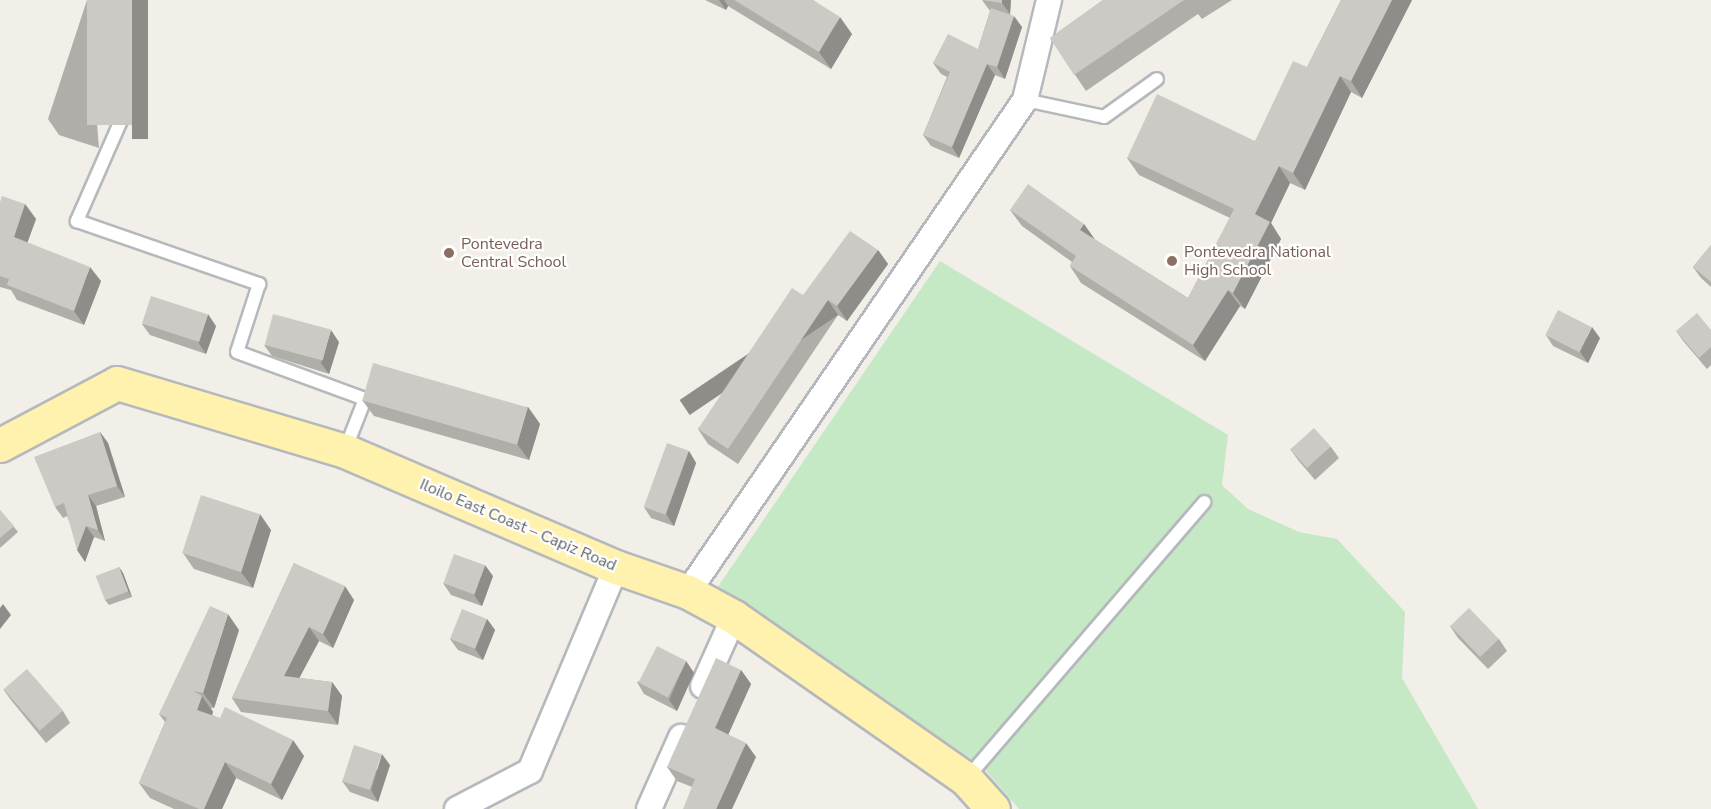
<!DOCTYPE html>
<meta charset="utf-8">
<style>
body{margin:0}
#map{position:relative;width:1711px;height:809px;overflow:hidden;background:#f1efe8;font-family:"Nunito Sans",sans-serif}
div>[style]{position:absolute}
.green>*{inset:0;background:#c5e8c5}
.roads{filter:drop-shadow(2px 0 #b5b8bc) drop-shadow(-2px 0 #b5b8bc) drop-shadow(0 2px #b5b8bc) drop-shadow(0 -2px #b5b8bc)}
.lane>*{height:12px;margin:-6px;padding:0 6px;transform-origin:6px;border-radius:6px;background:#fff}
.street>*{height:24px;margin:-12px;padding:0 12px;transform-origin:12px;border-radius:12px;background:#fff}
.primary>*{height:33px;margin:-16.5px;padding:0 16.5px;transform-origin:16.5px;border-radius:16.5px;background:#fff2af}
.wall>*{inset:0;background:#afaea9}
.shaded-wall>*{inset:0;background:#8f8d8a;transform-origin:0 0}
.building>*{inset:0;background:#cccac5;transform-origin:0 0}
.dots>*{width:16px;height:16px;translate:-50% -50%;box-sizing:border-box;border:3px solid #fff;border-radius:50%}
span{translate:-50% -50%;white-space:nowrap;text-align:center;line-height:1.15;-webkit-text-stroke:4.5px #fff;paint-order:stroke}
.education-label{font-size:16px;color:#785e54}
.left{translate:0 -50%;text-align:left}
.street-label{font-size:16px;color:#5f6368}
</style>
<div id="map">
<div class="green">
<i style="clip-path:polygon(940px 261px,1228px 435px,1222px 485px,1248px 509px,1299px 532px,1337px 539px,1405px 612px,1402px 678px,1478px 809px,1019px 809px,981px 765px,715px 591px)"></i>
</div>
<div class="roads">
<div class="lane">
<i style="left:137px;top:84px;width:150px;rotate:113.7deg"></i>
<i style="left:77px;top:221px;width:193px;rotate:19.1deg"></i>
<i style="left:259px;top:284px;width:71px;rotate:107.9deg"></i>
<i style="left:237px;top:352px;width:136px;rotate:20.2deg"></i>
<i style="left:365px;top:399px;width:55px;rotate:111.4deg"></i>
<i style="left:1025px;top:100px;width:81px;rotate:12.1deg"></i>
<i style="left:1104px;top:117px;width:65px;rotate:-35.6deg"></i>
<i style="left:967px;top:778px;width:364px;rotate:-49.3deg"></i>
</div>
<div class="street">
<i style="left:688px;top:592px;width:596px;rotate:-55.59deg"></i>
<i style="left:1025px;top:100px;width:103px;rotate:-76.5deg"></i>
<i style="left:703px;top:686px;width:76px;rotate:-65.8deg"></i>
<i style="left:457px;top:809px;width:82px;rotate:-27.5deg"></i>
<i style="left:530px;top:771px;width:221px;rotate:-67.1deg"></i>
<i style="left:649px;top:809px;width:79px;rotate:-66deg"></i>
</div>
<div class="primary">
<i style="left:0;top:445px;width:132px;rotate:-27.9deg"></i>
<i style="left:117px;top:383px;width:238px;rotate:16.6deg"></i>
<i style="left:345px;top:451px;width:295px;rotate:23.2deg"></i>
<i style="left:616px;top:567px;width:76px;rotate:19.1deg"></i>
<i style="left:688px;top:592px;width:52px;rotate:28.5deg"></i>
<i style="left:734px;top:617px;width:283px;rotate:34.9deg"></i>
<i style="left:966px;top:779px;width:40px;rotate:48deg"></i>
</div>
</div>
<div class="wall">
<i style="clip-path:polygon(87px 0,99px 148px,59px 135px,48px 119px)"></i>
<i style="clip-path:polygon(705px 0,813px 0,852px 34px,831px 69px,728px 6px,726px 10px)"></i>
<i style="clip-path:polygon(982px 0,1011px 0,1010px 14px,1022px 27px,1005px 79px,995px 75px,959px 158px,931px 146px,923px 135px,947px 77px,941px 74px,933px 63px,978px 49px,990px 11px)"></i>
<i style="clip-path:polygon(1103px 0,1232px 0,1202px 19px,1198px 14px,1086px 91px,1050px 38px)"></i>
<i style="clip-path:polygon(1341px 0,1412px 0,1362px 98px,1351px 92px,1305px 190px,1290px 183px,1271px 223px,1281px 239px,1245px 309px,1240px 306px,1205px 361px,1081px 283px,1070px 266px,1072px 262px,1022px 226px,1010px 210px,1084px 224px,1094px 239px,1188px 298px,1230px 218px,1139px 175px,1127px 158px,1255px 141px,1307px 67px)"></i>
<i style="clip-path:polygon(0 202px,25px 204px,36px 219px,27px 243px,101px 281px,84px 325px,17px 300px,11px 290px,0 287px)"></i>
<i style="clip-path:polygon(1711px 245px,1711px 287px,1701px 278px,1693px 267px)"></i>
<i style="clip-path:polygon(878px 250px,888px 264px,847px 321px,838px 315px,738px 464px,708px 444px,698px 429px,803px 295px)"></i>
<i style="clip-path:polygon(142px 324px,216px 326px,206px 354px,150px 335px)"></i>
<i style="clip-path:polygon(1711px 330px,1711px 365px,1707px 369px,1684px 342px,1676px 331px)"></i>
<i style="clip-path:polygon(1546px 335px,1600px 338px,1588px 363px,1553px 346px)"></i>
<i style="clip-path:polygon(339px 342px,329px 374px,272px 356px,264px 345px)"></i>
<i style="clip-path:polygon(362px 400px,528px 407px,540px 424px,529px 460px,374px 416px)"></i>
<i style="clip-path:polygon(100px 432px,108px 443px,125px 497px,96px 506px,105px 541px,94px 537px,85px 562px,67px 516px,63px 518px,55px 507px)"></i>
<i style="clip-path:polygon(1331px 447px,1339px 458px,1315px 480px,1298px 460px,1290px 449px)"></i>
<i style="clip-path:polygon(689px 451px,696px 463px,674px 526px,651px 518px,644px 507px)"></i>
<i style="clip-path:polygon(0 510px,18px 532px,0 548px)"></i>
<i style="clip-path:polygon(271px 530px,253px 588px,194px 569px,183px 553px)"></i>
<i style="clip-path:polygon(294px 563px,354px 600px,333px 648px,319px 641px,299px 678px,332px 682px,342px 696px,338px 725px,241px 712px,232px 698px)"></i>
<i style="clip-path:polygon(119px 567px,123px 573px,132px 597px,109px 605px,105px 600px)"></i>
<i style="clip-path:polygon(493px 576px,482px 606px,451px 595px,443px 583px)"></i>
<i style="clip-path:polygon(487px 619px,495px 630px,483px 660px,458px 650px,450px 639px)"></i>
<i style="clip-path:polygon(1450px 626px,1499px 639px,1507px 651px,1488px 669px,1458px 638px)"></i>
<i style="clip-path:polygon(239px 630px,214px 708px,211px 708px,213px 712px,212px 715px,304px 756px,282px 800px,236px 778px,222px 809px,174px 809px,150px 798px,139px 783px,165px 722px,159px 714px)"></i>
<i style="clip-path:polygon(686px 661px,694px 673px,677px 711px,644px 694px,637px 682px)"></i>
<i style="clip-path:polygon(741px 670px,751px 684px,728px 734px,756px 757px,692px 787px,677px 781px,667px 767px)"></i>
<i style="clip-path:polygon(3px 689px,63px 711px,70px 723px,46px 743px,11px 700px)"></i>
<i style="clip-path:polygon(390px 765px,378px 802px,350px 792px,342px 781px)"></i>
</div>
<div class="shaded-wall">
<i style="left:132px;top:0;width:16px;height:139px"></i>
<i style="clip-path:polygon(719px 0,724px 0,728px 6px,726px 10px)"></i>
<i style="clip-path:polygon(1002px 0,1011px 0,1010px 14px,1002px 3px)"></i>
<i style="clip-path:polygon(1392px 0,1412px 0,1362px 98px,1351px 81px)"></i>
<i style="clip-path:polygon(1014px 16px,1022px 27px,1005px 79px,997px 67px)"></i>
<i style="clip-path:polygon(840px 17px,852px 34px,831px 69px,819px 52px)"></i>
<i style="clip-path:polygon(987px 64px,995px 75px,959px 158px,952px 147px)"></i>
<i style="clip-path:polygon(1340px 76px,1351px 92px,1305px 190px,1293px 173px)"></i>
<i style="clip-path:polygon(1279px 166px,1290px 183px,1271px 223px,1281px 239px,1245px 309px,1233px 293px,1255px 214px)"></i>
<i style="clip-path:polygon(25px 204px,36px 219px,24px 252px,14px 237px)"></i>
<i style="clip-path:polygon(1084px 224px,1096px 241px,1080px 230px)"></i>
<i style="clip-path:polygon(878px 250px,888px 264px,847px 321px,837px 306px)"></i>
<i style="clip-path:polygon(90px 267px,101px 281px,84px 325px,74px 311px)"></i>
<i style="clip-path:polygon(1228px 290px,1240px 306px,1205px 361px,1193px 345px)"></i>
<i style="left:828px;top:300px;width:18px;height:179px;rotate:56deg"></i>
<i style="clip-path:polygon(208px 314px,216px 326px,206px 354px,198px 342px)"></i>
<i style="clip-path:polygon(1592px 327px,1600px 338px,1588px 363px,1580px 352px)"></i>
<i style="clip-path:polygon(331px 330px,339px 342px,329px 374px,321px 363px)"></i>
<i style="clip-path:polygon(528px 407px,540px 424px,529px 460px,517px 444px)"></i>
<i style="clip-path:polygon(100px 432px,108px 443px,125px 497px,117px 486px)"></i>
<i style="clip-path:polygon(689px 451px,696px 463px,674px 526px,666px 514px)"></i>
<i style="clip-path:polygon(88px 495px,96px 506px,105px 541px,98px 530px)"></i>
<i style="clip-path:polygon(260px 514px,271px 530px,253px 588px,241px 572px)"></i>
<i style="clip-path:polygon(86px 526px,94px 537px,85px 562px,77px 550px)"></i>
<i style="clip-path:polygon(485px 565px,493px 576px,482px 606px,474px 595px)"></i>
<i style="clip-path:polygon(119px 567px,123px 573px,132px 597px,128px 591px)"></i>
<i style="clip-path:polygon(345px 586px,354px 600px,333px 648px,323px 634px)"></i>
<i style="clip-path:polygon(3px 604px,11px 615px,0 629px,0 608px)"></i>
<i style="clip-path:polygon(228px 614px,239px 630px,214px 708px,203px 693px)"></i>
<i style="clip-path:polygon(487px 619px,495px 630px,483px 660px,475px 649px)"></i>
<i style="clip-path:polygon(309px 627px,319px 641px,293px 690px,284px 676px)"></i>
<i style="clip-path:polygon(686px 661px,694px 673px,677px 711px,669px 700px)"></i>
<i style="clip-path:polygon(741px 670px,751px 684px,725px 742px,715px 728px)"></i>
<i style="clip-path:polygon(332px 682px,342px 696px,338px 725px,328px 711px)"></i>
<i style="clip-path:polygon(202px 696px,213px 712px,208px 726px,197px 710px)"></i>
<i style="clip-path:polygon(293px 740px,304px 756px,282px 800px,271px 784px)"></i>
<i style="clip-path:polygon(746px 743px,756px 757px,732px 809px,716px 809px)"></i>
<i style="clip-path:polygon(382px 754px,390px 765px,378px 802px,371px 790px)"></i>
<i style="clip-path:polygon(225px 762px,236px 778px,222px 809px,204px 809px)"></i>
</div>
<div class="building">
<i style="left:87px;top:0;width:45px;height:125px"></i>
<i style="clip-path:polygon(734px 0,813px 0,840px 17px,819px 52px)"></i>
<i style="clip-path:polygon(982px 0,1002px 0,1002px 3px)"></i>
<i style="clip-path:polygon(1103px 0,1184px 0,1074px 75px,1050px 38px)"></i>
<i style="clip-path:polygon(1341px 0,1392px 0,1351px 81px,1340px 76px,1293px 173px,1279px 166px,1255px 214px,1270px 222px,1233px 293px,1228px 290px,1193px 345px,1070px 266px,1076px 256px,1010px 210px,1028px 184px,1084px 224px,1080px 230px,1188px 298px,1234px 209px,1127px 158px,1157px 94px,1255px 141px,1293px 61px,1307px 67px)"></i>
<i style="clip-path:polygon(991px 8px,1014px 16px,997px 67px,987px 64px,952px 147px,923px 135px,950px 72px,933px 63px,948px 34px,978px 49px)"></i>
<i style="clip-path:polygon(2px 196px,25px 204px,14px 237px,90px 267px,74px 311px,7px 285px,9px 279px,0 276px,0 202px)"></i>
<i style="clip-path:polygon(850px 231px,878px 250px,837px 306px,828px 300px,728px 449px,698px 429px,792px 288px,803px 295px)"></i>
<i style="clip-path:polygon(1711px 245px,1711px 282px,1693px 267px)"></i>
<i style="left:151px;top:296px;width:60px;height:29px;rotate:18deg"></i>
<i style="left:1558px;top:310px;width:38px;height:28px;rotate:27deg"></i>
<i style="clip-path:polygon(1697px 313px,1711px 330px,1711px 347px,1699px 358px,1676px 331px)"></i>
<i style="left:273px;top:314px;width:60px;height:32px;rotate:15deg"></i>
<i style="left:373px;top:363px;width:161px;height:39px;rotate:16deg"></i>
<i style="left:1314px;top:428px;width:25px;height:32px;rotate:48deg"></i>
<i style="clip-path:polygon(100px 432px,117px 486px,88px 495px,98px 530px,86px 526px,77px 550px,64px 503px,55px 507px,34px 457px)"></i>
<i style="left:667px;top:443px;width:23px;height:68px;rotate:20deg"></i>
<i style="left:201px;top:495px;width:62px;height:61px;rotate:18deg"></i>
<i style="clip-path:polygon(0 510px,14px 526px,0 538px)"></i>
<i style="left:454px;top:554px;width:33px;height:31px;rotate:20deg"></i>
<i style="clip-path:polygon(294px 563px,345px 586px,323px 634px,309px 627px,284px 676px,332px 682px,328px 711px,232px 698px)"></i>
<i style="left:119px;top:567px;width:26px;height:25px;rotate:69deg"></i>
<i style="clip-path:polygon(210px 606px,228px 614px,203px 693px,193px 691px,202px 696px,197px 710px,220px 718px,225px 707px,293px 740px,271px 784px,225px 762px,204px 809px,199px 809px,139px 783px,167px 718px,159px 714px)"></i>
<i style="left:1469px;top:608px;width:43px;height:26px;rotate:46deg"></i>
<i style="left:462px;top:609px;width:27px;height:32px;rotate:22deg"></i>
<i style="left:657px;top:646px;width:33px;height:41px;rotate:27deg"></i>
<i style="clip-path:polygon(716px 658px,741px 670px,715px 728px,746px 743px,716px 809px,683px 809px,695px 779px,667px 767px)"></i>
<i style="left:27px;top:669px;width:55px;height:31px;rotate:49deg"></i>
<i style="left:354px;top:745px;width:29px;height:38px;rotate:18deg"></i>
</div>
<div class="dots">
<i style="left:449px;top:253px;background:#8d6e63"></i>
<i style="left:1172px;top:261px;background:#8d6e63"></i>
</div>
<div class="education-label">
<span class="left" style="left:461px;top:253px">Pontevedra<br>Central School</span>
<span class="left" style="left:1184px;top:261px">Pontevedra National<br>High School</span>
</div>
<div class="street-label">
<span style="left:518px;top:525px;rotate:23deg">Iloilo East Coast – Capiz Road</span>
</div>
</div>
